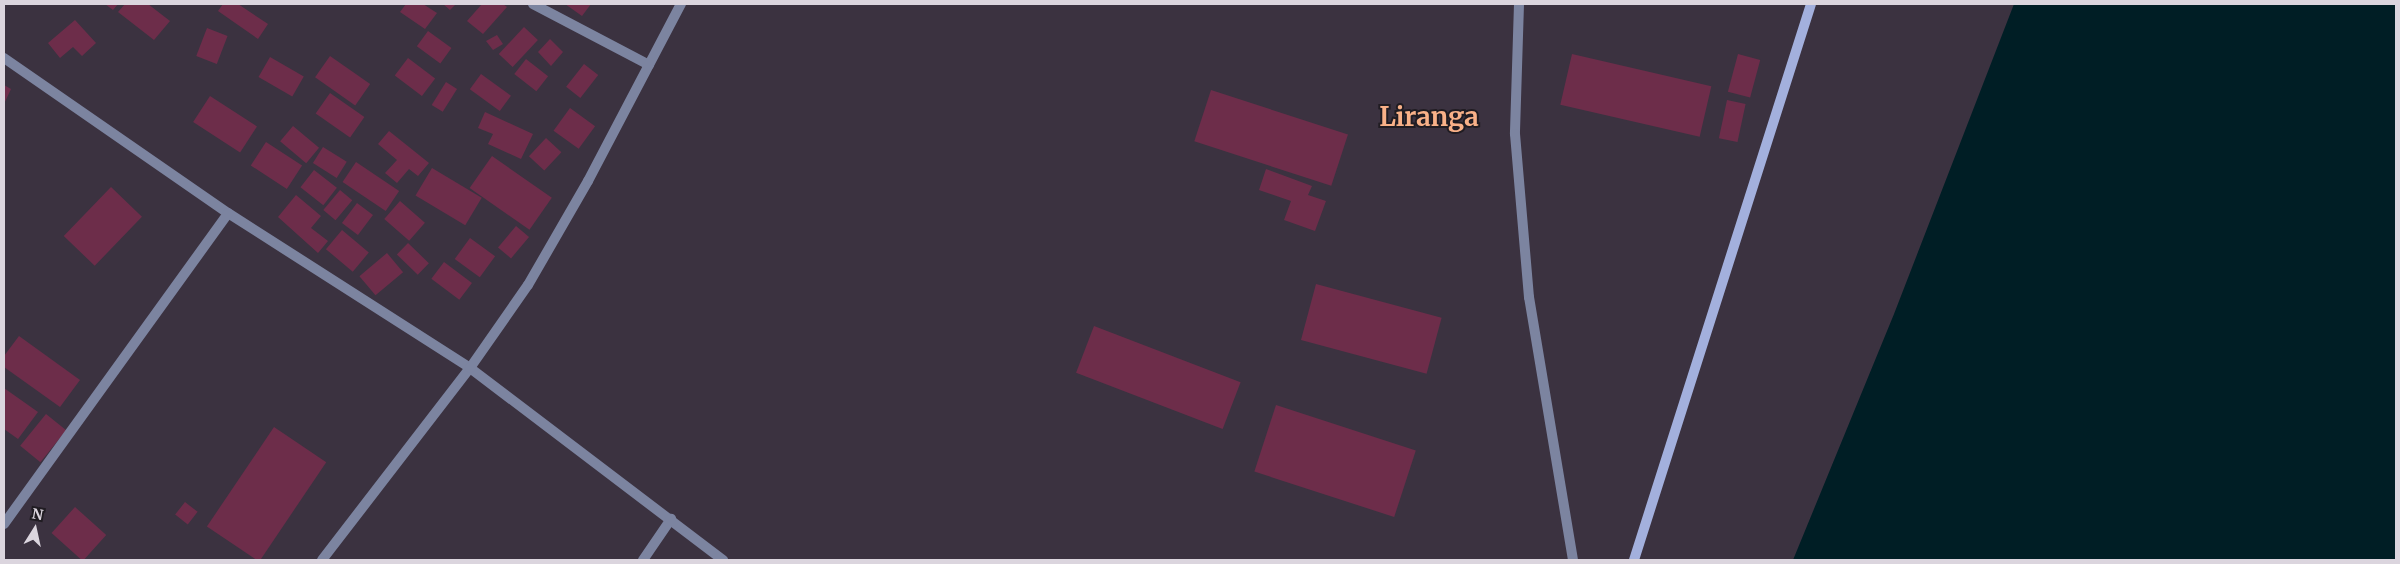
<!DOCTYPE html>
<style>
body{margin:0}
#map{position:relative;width:2400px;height:564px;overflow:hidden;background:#3b3240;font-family:Merriweather,serif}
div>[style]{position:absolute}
.water>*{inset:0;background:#001e25}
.building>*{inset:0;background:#6d2d4a;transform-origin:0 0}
.minor>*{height:10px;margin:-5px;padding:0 5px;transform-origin:5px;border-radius:5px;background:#7c84a0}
.tertiary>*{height:10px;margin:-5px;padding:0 5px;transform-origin:5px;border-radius:5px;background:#7c84a0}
.secondary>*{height:10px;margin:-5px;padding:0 5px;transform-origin:5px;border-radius:5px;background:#a3b0dd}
span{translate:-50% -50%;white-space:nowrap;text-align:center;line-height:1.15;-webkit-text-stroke:4px #201c22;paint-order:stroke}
.town-label{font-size:26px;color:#f9b188;font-weight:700}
.frame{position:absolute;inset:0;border:5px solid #dbd5de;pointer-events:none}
.north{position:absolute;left:10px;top:504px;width:50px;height:50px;-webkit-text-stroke:4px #201c22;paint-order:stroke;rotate:10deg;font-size:14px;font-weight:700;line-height:20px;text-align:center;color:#dbd5de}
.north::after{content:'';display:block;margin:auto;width:18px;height:22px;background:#dbd5de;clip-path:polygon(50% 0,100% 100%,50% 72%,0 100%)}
</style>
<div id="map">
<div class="water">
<i style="clip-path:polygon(2014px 4px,2396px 4px,2396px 560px,1793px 560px,1894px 314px)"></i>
</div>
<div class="building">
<i style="clip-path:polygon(105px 4px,118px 4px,113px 10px)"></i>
<i style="clip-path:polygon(125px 4px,148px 4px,170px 21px,154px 40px,118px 12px)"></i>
<i style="clip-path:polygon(223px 4px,238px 4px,268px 24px,258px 39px,218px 11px)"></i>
<i style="clip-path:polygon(406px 4px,423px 4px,437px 13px,425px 29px,400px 12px)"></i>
<i style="clip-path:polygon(443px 4px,456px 4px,450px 10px)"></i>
<i style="clip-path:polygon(482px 4px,503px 4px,507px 7px,483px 34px,467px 21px)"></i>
<i style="clip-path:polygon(565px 4px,591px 4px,582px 16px)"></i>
<i style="clip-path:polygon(75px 20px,96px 43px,82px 56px,73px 47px,60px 58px,48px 43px)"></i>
<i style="left:524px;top:27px;width:19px;height:37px;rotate:43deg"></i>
<i style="left:207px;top:28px;width:22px;height:30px;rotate:21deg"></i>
<i style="left:428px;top:31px;width:29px;height:19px;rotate:36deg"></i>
<i style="clip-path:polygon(497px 35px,503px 44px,493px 50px,486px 41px)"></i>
<i style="clip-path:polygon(550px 39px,563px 52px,551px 66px,538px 52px)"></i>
<i style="left:1572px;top:54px;width:143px;height:52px;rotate:13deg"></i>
<i style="left:1738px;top:54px;width:23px;height:39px;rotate:15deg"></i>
<i style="left:330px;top:56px;width:49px;height:26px;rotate:35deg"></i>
<i style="left:270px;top:57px;width:39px;height:23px;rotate:30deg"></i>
<i style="left:408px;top:58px;width:34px;height:22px;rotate:37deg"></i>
<i style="left:526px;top:59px;width:28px;height:19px;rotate:38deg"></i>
<i style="left:584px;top:64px;width:18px;height:29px;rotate:38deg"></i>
<i style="left:481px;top:74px;width:37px;height:19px;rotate:36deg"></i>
<i style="left:446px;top:82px;width:13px;height:27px;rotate:32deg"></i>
<i style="clip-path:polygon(4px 85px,11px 89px,4px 104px)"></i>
<i style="left:1211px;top:90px;width:144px;height:54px;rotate:18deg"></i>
<i style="left:330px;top:93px;width:42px;height:25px;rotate:35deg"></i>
<i style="left:210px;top:96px;width:56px;height:31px;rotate:33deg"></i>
<i style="left:1727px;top:100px;width:19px;height:39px;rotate:12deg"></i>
<i style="left:570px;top:108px;width:31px;height:28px;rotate:36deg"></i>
<i style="clip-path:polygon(485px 112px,533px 134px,521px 159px,488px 144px,493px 134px,478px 128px)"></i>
<i style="left:293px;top:126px;width:34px;height:20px;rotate:40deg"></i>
<i style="clip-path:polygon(389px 131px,429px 163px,418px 176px,409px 169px,397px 183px,385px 173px,397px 160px,378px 144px)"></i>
<i style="left:546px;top:138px;width:21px;height:25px;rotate:43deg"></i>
<i style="left:266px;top:142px;width:43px;height:28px;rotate:33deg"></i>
<i style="left:323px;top:147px;width:28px;height:19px;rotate:32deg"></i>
<i style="left:492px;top:156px;width:73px;height:39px;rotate:35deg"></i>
<i style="left:356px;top:162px;width:52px;height:24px;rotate:34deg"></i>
<i style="left:432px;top:168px;width:58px;height:32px;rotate:31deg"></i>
<i style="clip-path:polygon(1266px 169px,1312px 186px,1308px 195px,1326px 201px,1315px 231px,1284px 220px,1291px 201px,1259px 190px)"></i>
<i style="left:314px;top:170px;width:29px;height:22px;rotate:38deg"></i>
<i style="left:111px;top:187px;width:43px;height:68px;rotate:44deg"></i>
<i style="left:340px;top:190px;width:16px;height:26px;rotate:40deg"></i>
<i style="clip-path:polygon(296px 195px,321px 216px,311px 228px,328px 241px,318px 253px,278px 217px)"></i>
<i style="left:400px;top:201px;width:33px;height:24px;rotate:41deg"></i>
<i style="left:357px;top:203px;width:20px;height:25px;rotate:37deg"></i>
<i style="left:516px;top:226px;width:17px;height:28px;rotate:40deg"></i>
<i style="left:342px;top:230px;width:35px;height:25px;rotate:40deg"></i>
<i style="left:470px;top:238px;width:31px;height:26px;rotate:36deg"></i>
<i style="left:408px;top:243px;width:29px;height:16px;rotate:44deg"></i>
<i style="left:387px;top:253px;width:25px;height:36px;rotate:50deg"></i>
<i style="left:444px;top:262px;width:35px;height:21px;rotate:37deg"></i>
<i style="left:1316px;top:284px;width:130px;height:58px;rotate:15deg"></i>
<i style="left:1094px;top:326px;width:157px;height:50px;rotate:21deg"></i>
<i style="clip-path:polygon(19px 336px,80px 380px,60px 407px,4px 367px,4px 356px)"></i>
<i style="clip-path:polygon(4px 388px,38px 412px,18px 439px,4px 429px)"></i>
<i style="left:1276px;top:405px;width:147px;height:70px;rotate:18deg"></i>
<i style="left:46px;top:414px;width:26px;height:41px;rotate:39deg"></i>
<i style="left:274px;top:427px;width:63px;height:120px;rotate:34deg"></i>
<i style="left:185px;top:502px;width:16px;height:16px;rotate:38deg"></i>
<i style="left:75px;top:507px;width:42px;height:35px;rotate:42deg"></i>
</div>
<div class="minor">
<i style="left:533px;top:4px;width:131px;rotate:27.7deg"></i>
<i style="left:4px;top:58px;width:272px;rotate:34.7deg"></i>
<i style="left:228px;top:213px;width:287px;rotate:32.6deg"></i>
<i style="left:470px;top:368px;width:318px;rotate:37.2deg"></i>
<i style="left:4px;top:524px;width:383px;rotate:-54.2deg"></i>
<i style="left:322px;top:560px;width:242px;rotate:-52.4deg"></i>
<i style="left:470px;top:368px;width:101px;rotate:-55.1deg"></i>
<i style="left:528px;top:285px;width:120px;rotate:-60deg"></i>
<i style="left:588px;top:181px;width:200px;rotate:-62.3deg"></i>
<i style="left:643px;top:560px;width:50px;rotate:-55.7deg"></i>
</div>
<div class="tertiary">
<i style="left:1519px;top:4px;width:130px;rotate:91.8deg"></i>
<i style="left:1515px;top:134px;width:164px;rotate:85.1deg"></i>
<i style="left:1529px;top:297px;width:267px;rotate:80.5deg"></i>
</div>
<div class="secondary">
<i style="left:1634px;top:560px;width:583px;rotate:-72.34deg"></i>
</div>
<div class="town-label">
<span style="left:1429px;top:117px">Liranga</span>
</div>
<div class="frame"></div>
<div class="north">N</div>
</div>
